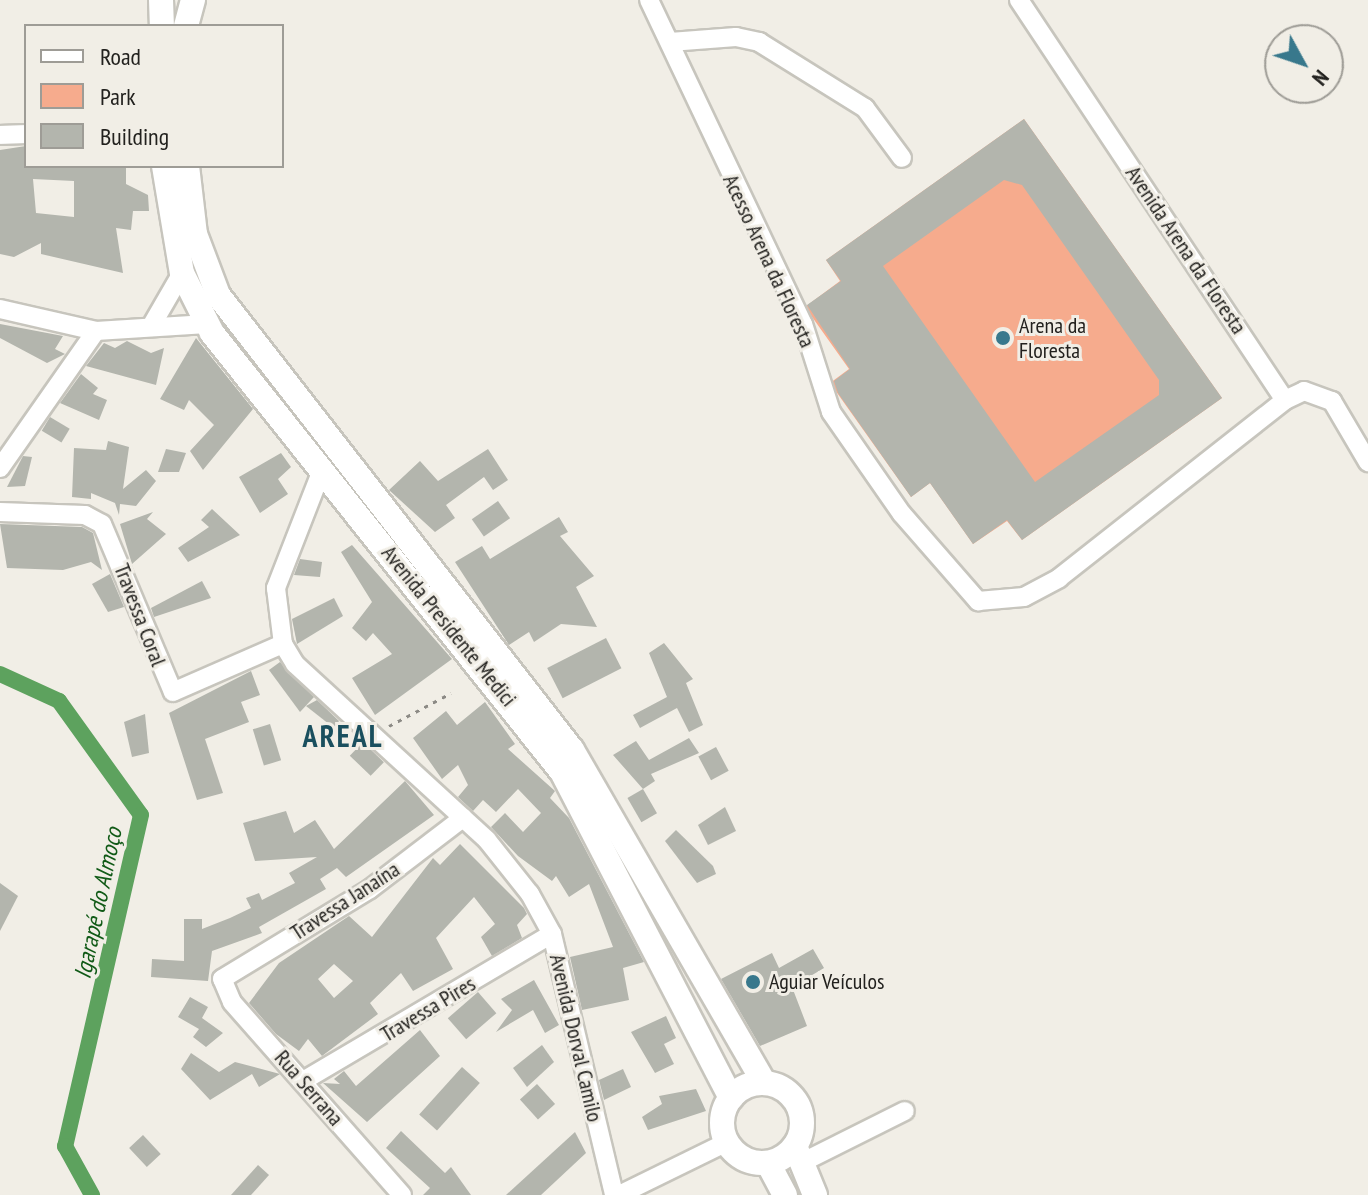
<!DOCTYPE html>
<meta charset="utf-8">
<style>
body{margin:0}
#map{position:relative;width:1368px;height:1195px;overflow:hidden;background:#f1eee6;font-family:"PT Sans Narrow",sans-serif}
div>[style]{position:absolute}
.green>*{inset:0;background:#f6ab8d}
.canal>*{height:16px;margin:-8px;padding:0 8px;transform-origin:8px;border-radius:8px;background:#5da25e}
.building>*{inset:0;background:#b3b5ad;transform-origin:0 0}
.path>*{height:3px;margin-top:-1.5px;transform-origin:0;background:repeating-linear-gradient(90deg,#8c8a85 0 4px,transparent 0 10px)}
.roads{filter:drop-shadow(2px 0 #c7c5bd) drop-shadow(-2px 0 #c7c5bd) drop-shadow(0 2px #c7c5bd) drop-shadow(0 -2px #c7c5bd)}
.minor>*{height:18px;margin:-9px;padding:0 9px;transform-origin:9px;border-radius:9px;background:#fff}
.major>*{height:24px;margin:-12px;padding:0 12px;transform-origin:12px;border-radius:12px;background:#fff}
.major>.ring{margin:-12px;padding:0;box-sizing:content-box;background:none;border:24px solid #fff;border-radius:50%}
.dots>*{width:22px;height:22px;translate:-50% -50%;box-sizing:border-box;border:4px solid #f1eee6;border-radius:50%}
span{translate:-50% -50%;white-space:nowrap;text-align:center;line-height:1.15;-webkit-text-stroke:6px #f1eee6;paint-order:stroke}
.street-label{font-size:22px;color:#22211e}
.poi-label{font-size:22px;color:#22211e}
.left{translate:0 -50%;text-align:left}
.water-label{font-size:24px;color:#115a17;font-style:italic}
.district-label{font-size:30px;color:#1a4f5e;font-weight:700;letter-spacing:2px}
.legend{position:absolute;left:24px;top:24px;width:260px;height:144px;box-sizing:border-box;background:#f1eee6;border:2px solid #9e9c96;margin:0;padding:10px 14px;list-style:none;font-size:24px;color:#22211e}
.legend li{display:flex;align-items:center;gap:16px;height:40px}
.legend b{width:40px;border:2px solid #9e9c96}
.north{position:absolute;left:1264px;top:24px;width:80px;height:80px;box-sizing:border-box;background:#f1eee6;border:2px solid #9e9c96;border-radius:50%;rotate:130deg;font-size:22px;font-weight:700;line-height:32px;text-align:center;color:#22211e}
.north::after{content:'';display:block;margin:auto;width:28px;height:36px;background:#38788c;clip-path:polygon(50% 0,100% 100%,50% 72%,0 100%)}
</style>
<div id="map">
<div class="green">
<i style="clip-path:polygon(1024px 119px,1222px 398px,1022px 540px,1007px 521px,973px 544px,930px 483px,911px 497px,830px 383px,849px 369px,805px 307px,840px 281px,826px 260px)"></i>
</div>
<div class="canal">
<i style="left:0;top:674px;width:65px;rotate:24.6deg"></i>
<i style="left:59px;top:701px;width:140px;rotate:54.3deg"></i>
<i style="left:141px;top:815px;width:340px;rotate:102.9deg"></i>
<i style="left:65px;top:1146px;width:56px;rotate:61.1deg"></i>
</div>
<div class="building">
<i style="clip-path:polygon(evenodd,1024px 119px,1222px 398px,1022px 540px,1007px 520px,973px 544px,930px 483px,911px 497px,838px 393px,834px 381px,850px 369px,807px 305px,841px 281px,826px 260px,1024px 119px,1004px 180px,1022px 185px,1159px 380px,1159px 395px,1035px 482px,883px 266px,1004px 180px)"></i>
<i style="clip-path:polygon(evenodd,26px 146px,26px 166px,126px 166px,126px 184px,148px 195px,149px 211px,133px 211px,131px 230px,116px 228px,123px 273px,41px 254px,41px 243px,14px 257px,0 254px,0 150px,26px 146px,33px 179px,74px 181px,74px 217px,36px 213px,33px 179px)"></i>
<i style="clip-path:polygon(0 324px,63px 336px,55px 349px,65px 354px,47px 363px,0 338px)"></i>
<i style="clip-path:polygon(196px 338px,253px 409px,203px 470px,190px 451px,214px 425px,189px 400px,184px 410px,160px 399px)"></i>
<i style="clip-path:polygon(127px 341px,151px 353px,164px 348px,156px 385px,86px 366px,104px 343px,115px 348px)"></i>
<i style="clip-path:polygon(81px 374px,98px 388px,93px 394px,107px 400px,99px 420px,60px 403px)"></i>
<i style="left:50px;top:417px;width:23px;height:16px;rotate:31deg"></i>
<i style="clip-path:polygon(108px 441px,129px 447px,123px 489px,146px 470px,156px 481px,136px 506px,120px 504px,119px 515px,115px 503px,91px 493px,91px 499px,72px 497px,74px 448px,106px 450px)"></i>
<i style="clip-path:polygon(166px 449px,186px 453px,179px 472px,158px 472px)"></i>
<i style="clip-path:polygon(488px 449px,508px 480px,493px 490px,484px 477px,446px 505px,455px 518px,435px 532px,389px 490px,420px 461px,438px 481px)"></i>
<i style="clip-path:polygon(281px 453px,291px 467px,278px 479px,288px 494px,260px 513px,239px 477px)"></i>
<i style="clip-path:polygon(23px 456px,32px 457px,25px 486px,7px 487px)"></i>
<i style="left:498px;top:501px;width:21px;height:32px;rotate:55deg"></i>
<i style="clip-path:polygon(212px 509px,240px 535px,188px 562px,178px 548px,209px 527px,201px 520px)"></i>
<i style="clip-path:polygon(153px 512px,147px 519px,166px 534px,132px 564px,120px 524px)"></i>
<i style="clip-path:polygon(559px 517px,568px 532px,560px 536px,594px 576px,576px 587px,597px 627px,561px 624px,534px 642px,529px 632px,509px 645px,455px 562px,482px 546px,490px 559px)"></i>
<i style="clip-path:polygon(0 524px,82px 527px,93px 533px,102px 570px,91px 562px,63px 570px,7px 568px)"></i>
<i style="clip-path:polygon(352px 545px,452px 659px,375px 715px,352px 678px,392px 654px,373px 633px,366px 641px,352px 628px,372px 602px,341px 552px)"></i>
<i style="clip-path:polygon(300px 559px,322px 562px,320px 577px,294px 575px)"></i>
<i style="clip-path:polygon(110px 574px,124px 607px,108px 612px,92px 584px)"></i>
<i style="clip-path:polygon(202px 581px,211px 598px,154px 617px,151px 608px)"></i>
<i style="clip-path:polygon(334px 598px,343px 616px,297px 644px,292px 619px)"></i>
<i style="left:606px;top:638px;width:34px;height:66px;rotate:63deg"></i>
<i style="clip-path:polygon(664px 643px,693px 679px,686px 683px,703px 725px,689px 732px,677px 708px,640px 728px,633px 715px,667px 697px,649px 653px)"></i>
<i style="clip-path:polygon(280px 662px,314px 697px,300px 712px,269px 670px)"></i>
<i style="clip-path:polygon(251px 671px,260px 695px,241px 702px,249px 722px,205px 739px,223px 793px,197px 800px,169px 713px)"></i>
<i style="clip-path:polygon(317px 700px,339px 721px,334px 728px,306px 706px)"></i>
<i style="clip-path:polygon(485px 702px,515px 744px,508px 749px,555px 791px,550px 798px,569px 818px,644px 962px,623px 968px,629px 1000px,582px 1010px,570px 957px,613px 947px,589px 884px,569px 897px,556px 876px,552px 881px,518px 856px,491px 827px,505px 813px,523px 832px,541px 813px,518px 789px,496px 812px,483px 800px,473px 811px,458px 797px,468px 785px,458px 765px,442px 779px,413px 738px,446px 711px,457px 725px)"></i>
<i style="clip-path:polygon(145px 714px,149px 753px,132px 757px,124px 722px)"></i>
<i style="left:270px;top:724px;width:38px;height:18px;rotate:73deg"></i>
<i style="clip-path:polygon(689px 738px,699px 753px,651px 774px,655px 781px,643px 789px,613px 755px,636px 741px,649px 760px)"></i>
<i style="left:363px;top:742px;width:29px;height:19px;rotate:44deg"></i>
<i style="left:716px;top:747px;width:27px;height:20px;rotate:62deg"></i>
<i style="clip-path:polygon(405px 781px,434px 815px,346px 877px,337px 868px,320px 879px,326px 889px,259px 927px,262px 933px,212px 951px,208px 981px,151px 977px,152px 959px,184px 961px,184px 919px,202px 919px,202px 929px,230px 918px,251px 908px,246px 898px,259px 893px,262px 900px,295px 883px,289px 873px,317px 857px,255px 861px,243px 823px,286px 811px,294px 833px,315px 820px,334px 849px)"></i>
<i style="left:643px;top:789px;width:28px;height:18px;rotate:60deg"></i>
<i style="clip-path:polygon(725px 807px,736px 831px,708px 845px,698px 825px)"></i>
<i style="clip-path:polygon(676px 830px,713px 866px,716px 874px,697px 883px,665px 841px)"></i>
<i style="clip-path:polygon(evenodd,460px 844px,524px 908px,527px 914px,517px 925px,522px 938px,492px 956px,481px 937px,495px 924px,474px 897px,436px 938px,453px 969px,413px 991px,401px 973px,370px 1003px,378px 1014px,322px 1056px,308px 1039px,299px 1051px,276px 1034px,249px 1003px,279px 963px,349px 916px,372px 937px,433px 858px,440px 865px,460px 844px,334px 964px,353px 981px,334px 998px,318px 979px,334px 964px)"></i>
<i style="clip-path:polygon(0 883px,18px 896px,0 931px)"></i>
<i style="clip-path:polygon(813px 949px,824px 968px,792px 987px,807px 1026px,760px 1046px,721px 979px,772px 953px,779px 968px)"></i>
<i style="clip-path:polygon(534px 980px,559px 1025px,545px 1033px,533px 1010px,496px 1032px,512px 1010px,501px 999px)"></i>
<i style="left:478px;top:992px;width:28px;height:40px;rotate:49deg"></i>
<i style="clip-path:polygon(190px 997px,208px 1007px,202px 1018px,223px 1033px,206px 1047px,193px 1037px,199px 1029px,178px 1017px)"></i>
<i style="clip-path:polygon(666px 1016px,676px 1038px,664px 1044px,674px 1064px,655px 1073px,631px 1032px)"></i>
<i style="clip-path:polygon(420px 1030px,440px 1056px,367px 1122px,323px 1083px,340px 1084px,334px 1079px,344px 1071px,356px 1086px)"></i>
<i style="clip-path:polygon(542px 1045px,554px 1062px,527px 1087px,513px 1068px)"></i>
<i style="clip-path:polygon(191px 1053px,219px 1072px,235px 1062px,280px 1074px,259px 1087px,252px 1074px,210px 1100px,181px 1069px)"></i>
<i style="left:462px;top:1067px;width:24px;height:64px;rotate:42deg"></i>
<i style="clip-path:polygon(623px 1069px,631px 1087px,604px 1100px,599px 1080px)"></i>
<i style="left:537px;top:1084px;width:27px;height:23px;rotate:48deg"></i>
<i style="clip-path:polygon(696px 1089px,706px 1111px,648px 1130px,642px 1117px,662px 1104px,659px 1096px)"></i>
<i style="clip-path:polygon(401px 1131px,445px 1173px,451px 1167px,471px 1195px,423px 1195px,430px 1188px,386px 1148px)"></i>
<i style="clip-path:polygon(575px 1132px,586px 1153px,541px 1195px,506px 1195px)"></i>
<i style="left:143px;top:1135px;width:26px;height:19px;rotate:47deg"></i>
<i style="clip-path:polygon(258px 1165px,269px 1175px,251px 1195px,231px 1195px)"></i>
</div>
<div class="path">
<i style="left:389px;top:726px;width:70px;rotate:-28deg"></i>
</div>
<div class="roads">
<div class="minor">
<i style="left:649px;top:0;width:359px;rotate:64.6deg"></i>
<i style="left:803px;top:324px;width:92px;rotate:72.3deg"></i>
<i style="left:831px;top:412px;width:124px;rotate:55.2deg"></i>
<i style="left:902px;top:514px;width:116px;rotate:48.9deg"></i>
<i style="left:978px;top:601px;width:46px;rotate:-5deg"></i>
<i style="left:1024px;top:597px;width:40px;rotate:-28deg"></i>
<i style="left:1059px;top:578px;width:288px;rotate:-38.2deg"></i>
<i style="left:1019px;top:0;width:480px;rotate:56.4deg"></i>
<i style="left:1285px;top:400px;width:21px;rotate:-25deg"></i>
<i style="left:1304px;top:391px;width:30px;rotate:20deg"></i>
<i style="left:1332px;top:401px;width:71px;rotate:59.5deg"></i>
<i style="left:670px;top:42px;width:66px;rotate:-4.3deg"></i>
<i style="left:736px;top:37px;width:24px;rotate:12deg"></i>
<i style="left:759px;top:42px;width:125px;rotate:31.9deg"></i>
<i style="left:865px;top:108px;width:62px;rotate:53.5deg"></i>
<i style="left:0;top:135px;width:26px;rotate:-2deg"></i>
<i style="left:0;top:309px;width:98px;rotate:12.9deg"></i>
<i style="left:96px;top:331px;width:111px;rotate:-3.6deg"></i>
<i style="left:153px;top:323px;width:58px;rotate:-59.9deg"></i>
<i style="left:0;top:468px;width:167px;rotate:-55deg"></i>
<i style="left:322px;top:470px;width:127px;rotate:111.3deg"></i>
<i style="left:276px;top:588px;width:56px;rotate:82.9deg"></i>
<i style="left:283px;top:644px;width:23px;rotate:59deg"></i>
<i style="left:295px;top:664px;width:260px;rotate:42.5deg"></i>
<i style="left:487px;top:840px;width:69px;rotate:51.5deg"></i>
<i style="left:530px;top:894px;width:46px;rotate:61.2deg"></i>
<i style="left:552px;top:934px;width:268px;rotate:76.6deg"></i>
<i style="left:0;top:512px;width:85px;rotate:2deg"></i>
<i style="left:85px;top:515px;width:19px;rotate:28deg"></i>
<i style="left:102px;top:524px;width:182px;rotate:67.1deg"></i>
<i style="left:173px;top:692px;width:120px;rotate:-23.6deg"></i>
<i style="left:303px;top:1081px;width:289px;rotate:-30.6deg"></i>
<i style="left:801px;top:1163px;width:116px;rotate:-26.6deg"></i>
<i style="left:402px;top:1195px;width:257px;rotate:-131.4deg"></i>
<i style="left:232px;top:1002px;width:25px;rotate:-113deg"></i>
<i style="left:222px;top:979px;width:173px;rotate:-31.3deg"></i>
<i style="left:370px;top:889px;width:117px;rotate:-37.4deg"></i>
<i style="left:619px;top:1195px;width:120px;rotate:-26.1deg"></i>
</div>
<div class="major">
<i style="left:161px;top:0;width:26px;rotate:88deg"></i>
<i style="left:186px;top:26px;width:27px;rotate:-75deg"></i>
<i style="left:164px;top:166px;width:109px;rotate:80.5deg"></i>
<i style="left:182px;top:273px;width:67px;rotate:63.4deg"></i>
<i style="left:212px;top:333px;width:561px;rotate:51.44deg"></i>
<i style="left:562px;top:772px;width:367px;rotate:62.6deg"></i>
<i style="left:187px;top:166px;width:68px;rotate:83.3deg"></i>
<i style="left:195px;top:234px;width:65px;rotate:69.3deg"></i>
<i style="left:218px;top:295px;width:576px;rotate:52.12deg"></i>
<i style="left:572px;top:750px;width:384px;rotate:60deg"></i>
<i class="ring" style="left:722px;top:1083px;width:56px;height:56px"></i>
<i style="left:795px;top:1146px;width:53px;rotate:67.8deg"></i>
<i style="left:768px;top:1163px;width:36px;rotate:62deg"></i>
</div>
</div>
<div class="dots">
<i style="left:1003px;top:338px;background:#38788c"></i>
<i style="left:753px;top:982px;background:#38788c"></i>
</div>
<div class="street-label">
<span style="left:1186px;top:250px;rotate:56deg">Avenida Arena da Floresta</span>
<span style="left:769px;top:261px;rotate:65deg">Acesso Arena da Floresta</span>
<span style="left:140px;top:615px;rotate:69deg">Travessa Coral</span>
<span style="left:449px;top:626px;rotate:51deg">Avenida Presidente Medici</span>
<span style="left:345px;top:901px;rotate:-33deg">Travessa Janaína</span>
<span style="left:428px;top:1009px;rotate:-31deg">Travessa Pires</span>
<span style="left:576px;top:1038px;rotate:77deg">Avenida Dorval Camilo</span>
<span style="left:309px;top:1088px;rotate:49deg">Rua Serrana</span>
</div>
<div class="poi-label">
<span class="left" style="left:1019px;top:338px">Arena da<br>Floresta</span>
<span class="left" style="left:769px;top:982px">Aguiar Veículos</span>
</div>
<div class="water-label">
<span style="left:98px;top:903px;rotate:-78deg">Igarapé do Almoço</span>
</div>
<div class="district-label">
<span style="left:343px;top:736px">AREAL</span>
</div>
<ul class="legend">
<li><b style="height:10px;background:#fff"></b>Road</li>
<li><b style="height:22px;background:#f6ab8d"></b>Park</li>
<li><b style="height:22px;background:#b3b5ad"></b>Building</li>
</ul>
<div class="north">N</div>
</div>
